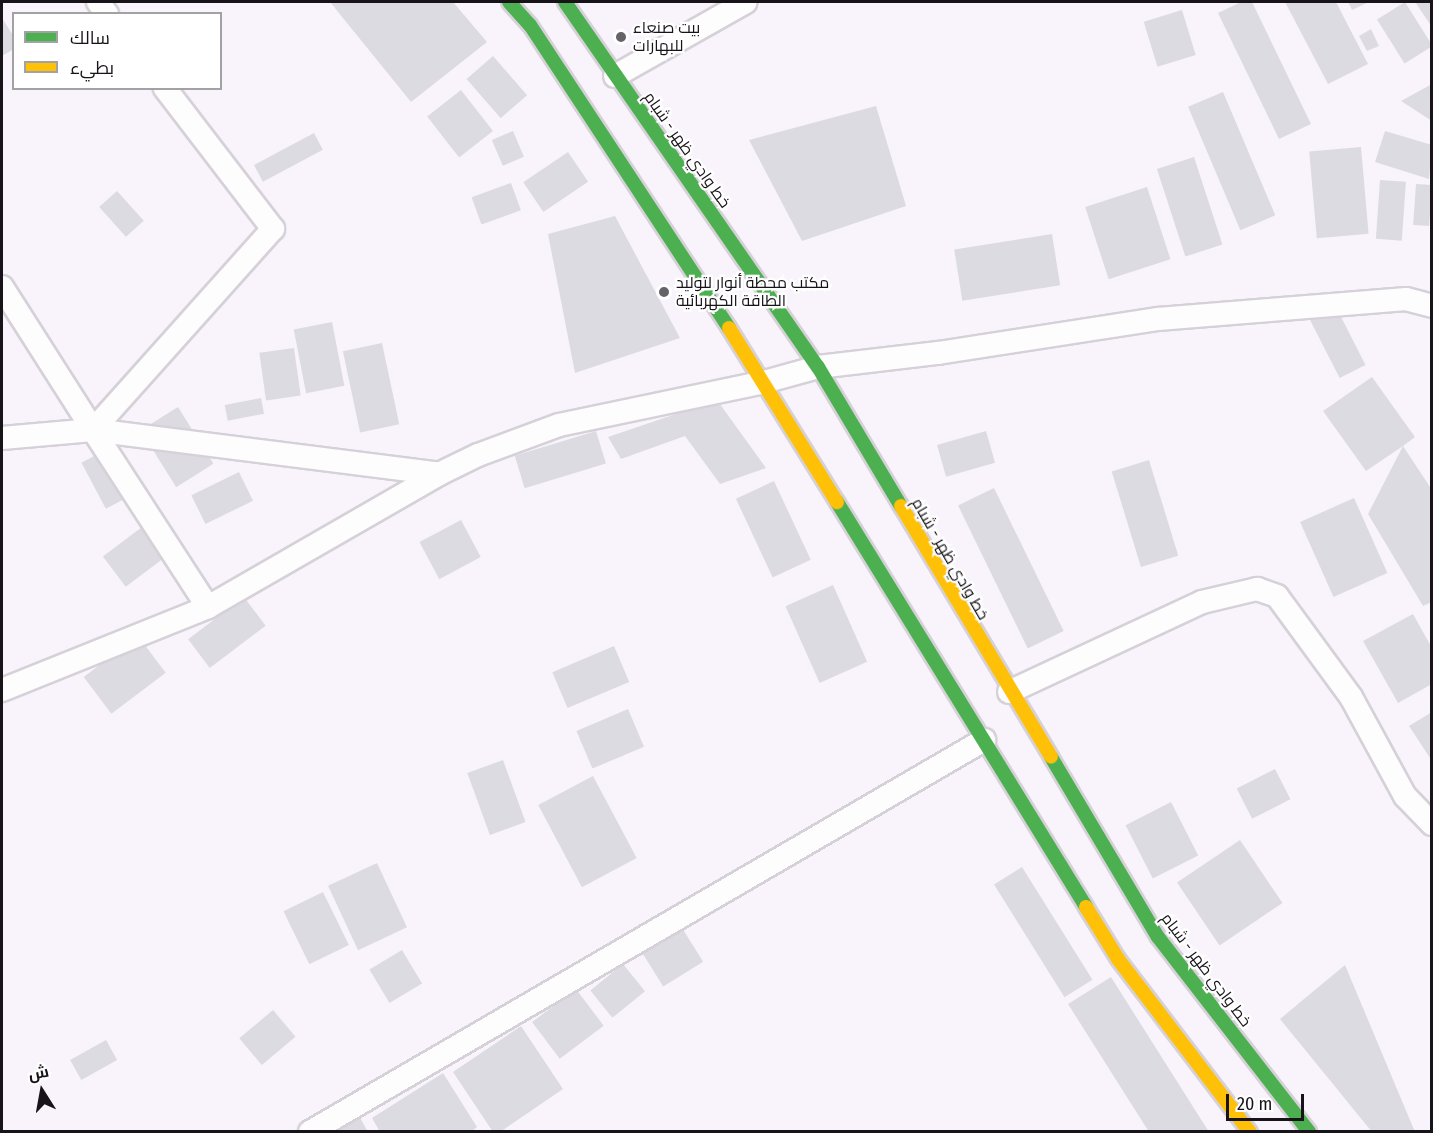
<!DOCTYPE html>
<meta charset="utf-8">
<style>
body{margin:0}
#map{position:relative;width:1433px;height:1133px;overflow:hidden;background:#f9f4fb;font-family:"Fira Sans Condensed",Cairo,sans-serif}
div>[style]{position:absolute}
.building>*{inset:0;background:#dddbe2;transform-origin:0 0}
.roads{filter:drop-shadow(2px 0 #d6d1d8) drop-shadow(-2px 0 #d6d1d8) drop-shadow(0 2px #d6d1d8) drop-shadow(0 -2px #d6d1d8)}
.street>*{height:22px;margin:-11px;padding:0 11px;transform-origin:11px;border-radius:11px;background:#fefdfe}
.fast>*{height:14px;margin:-7px;padding:0 7px;transform-origin:7px;border-radius:7px;background:#4caf50}
.slow>*{height:14px;margin:-7px;padding:0 7px;transform-origin:7px;border-radius:7px;background:#ffc107}
.dots>*{width:16px;height:16px;translate:-50% -50%;box-sizing:border-box;border:3px solid #fff;border-radius:50%}
span{translate:-50% -50%;white-space:nowrap;text-align:center;line-height:1.15;-webkit-text-stroke:4.5px #fff;paint-order:stroke}
.poi-label{font-size:16px;color:#171318}
.left{translate:0 -50%;text-align:left}
.street-label{font-size:16px;color:#171318}
.frame{position:absolute;inset:0;border:3px solid #171318;pointer-events:none}
.legend{position:absolute;left:12px;top:12px;width:210px;height:78px;box-sizing:border-box;background:#fff;border:2px solid #a2a1a3;margin:0;padding:8px 10px;list-style:none;font-size:18px;color:#171318}
.legend li{display:flex;align-items:center;gap:12px;height:30px}
.legend b{width:30px;border:2px solid #a2a1a3}
.north{position:absolute;left:12px;top:1061px;width:60px;height:60px;-webkit-text-stroke:4px #fff;paint-order:stroke;rotate:349deg;font-size:16px;font-weight:700;line-height:24px;text-align:center;color:#171318}
.north::after{content:'';display:block;margin:auto;width:21px;height:27px;background:#171318;clip-path:polygon(50% 0,100% 100%,50% 72%,0 100%)}
.scale{position:absolute;left:1226px;top:1094px;width:78px;height:27px;box-sizing:border-box;border:3px solid #171318;border-top:0;padding-left:8px;font-size:18px;line-height:21px;white-space:nowrap;color:#171318;-webkit-text-stroke:4px #fff;paint-order:stroke}
</style>
<div id="map">
<div class="building">
<i style="clip-path:polygon(330px 2px,453px 2px,487px 42px,411px 102px)"></i>
<i style="clip-path:polygon(1241px 2px,1252px 2px,1311px 124px,1279px 139px,1218px 13px)"></i>
<i style="clip-path:polygon(1285px 2px,1336px 2px,1368px 64px,1328px 84px)"></i>
<i style="clip-path:polygon(1348px 2px,1369px 2px,1352px 10px)"></i>
<i style="left:1405px;top:2px;width:52px;height:33px;rotate:58deg"></i>
<i style="clip-path:polygon(1415px 2px,1432px 2px,1432px 27px)"></i>
<i style="left:1182px;top:10px;width:47px;height:40px;rotate:73deg"></i>
<i style="clip-path:polygon(2px 18px,14px 37px,14px 49px,2px 56px)"></i>
<i style="clip-path:polygon(1371px 29px,1379px 46px,1367px 51px,1359px 36px)"></i>
<i style="left:493px;top:56px;width:52px;height:35px;rotate:49deg"></i>
<i style="clip-path:polygon(1432px 84px,1432px 121px,1401px 101px)"></i>
<i style="left:461px;top:90px;width:52px;height:43px;rotate:52deg"></i>
<i style="left:1223px;top:92px;width:134px;height:38px;rotate:67deg"></i>
<i style="clip-path:polygon(876px 106px,906px 206px,802px 241px,749px 140px)"></i>
<i style="left:513px;top:131px;width:28px;height:23px;rotate:67deg"></i>
<i style="clip-path:polygon(1385px 131px,1432px 145px,1429px 179px,1375px 162px)"></i>
<i style="left:314px;top:133px;width:19px;height:68px;rotate:62deg"></i>
<i style="left:1361px;top:147px;width:87px;height:52px;rotate:85deg"></i>
<i style="left:568px;top:152px;width:36px;height:54px;rotate:56deg"></i>
<i style="left:1194px;top:157px;width:92px;height:39px;rotate:72deg"></i>
<i style="left:1380px;top:180px;width:26px;height:59px;rotate:4deg"></i>
<i style="left:511px;top:183px;width:29px;height:42px;rotate:70deg"></i>
<i style="left:1416px;top:184px;width:16px;height:41px;rotate:4deg"></i>
<i style="left:1147px;top:187px;width:76px;height:65px;rotate:72deg"></i>
<i style="left:117px;top:191px;width:40px;height:24px;rotate:48deg"></i>
<i style="clip-path:polygon(615px 216px,680px 338px,575px 373px,548px 234px)"></i>
<i style="left:1052px;top:234px;width:52px;height:99px;rotate:81deg"></i>
<i style="left:1336px;top:307px;width:65px;height:29px;rotate:63deg"></i>
<i style="left:332px;top:322px;width:65px;height:39px;rotate:79deg"></i>
<i style="left:382px;top:343px;width:83px;height:40px;rotate:78deg"></i>
<i style="left:294px;top:348px;width:48px;height:35px;rotate:82deg"></i>
<i style="clip-path:polygon(1372px 377px,1415px 437px,1403px 446px,1432px 490px,1432px 602px,1423px 606px,1368px 514px,1403px 446px,1366px 471px,1323px 411px)"></i>
<i style="left:261px;top:398px;width:16px;height:37px;rotate:79deg"></i>
<i style="clip-path:polygon(717px 400px,766px 468px,720px 484px,685px 436px,621px 459px,608px 437px)"></i>
<i style="left:178px;top:407px;width:67px;height:44px;rotate:58deg"></i>
<i style="left:596px;top:431px;width:34px;height:85px;rotate:73deg"></i>
<i style="left:986px;top:431px;width:33px;height:51px;rotate:74deg"></i>
<i style="left:115px;top:445px;width:52px;height:38px;rotate:62deg"></i>
<i style="left:1149px;top:460px;width:100px;height:39px;rotate:73deg"></i>
<i style="left:239px;top:472px;width:32px;height:53px;rotate:64deg"></i>
<i style="left:774px;top:481px;width:87px;height:42px;rotate:65deg"></i>
<i style="left:994px;top:488px;width:159px;height:40px;rotate:64deg"></i>
<i style="left:1354px;top:498px;width:82px;height:59px;rotate:66deg"></i>
<i style="left:461px;top:520px;width:42px;height:47px;rotate:62deg"></i>
<i style="left:142px;top:527px;width:38px;height:49px;rotate:53deg"></i>
<i style="left:833px;top:585px;width:84px;height:52px;rotate:66deg"></i>
<i style="left:244px;top:597px;width:36px;height:70px;rotate:53deg"></i>
<i style="clip-path:polygon(1413px 614px,1432px 648px,1432px 684px,1398px 703px,1363px 641px)"></i>
<i style="left:138px;top:636px;width:46px;height:68px;rotate:53deg"></i>
<i style="left:614px;top:646px;width:39px;height:67px;rotate:67deg"></i>
<i style="left:628px;top:709px;width:41px;height:56px;rotate:67deg"></i>
<i style="clip-path:polygon(1432px 712px,1432px 761px,1409px 726px)"></i>
<i style="left:503px;top:760px;width:66px;height:38px;rotate:70deg"></i>
<i style="left:1275px;top:769px;width:34px;height:43px;rotate:63deg"></i>
<i style="left:593px;top:776px;width:93px;height:62px;rotate:62deg"></i>
<i style="left:1171px;top:802px;width:60px;height:51px;rotate:63deg"></i>
<i style="left:1240px;top:840px;width:76px;height:76px;rotate:56deg"></i>
<i style="left:377px;top:863px;width:71px;height:54px;rotate:65deg"></i>
<i style="left:1022px;top:867px;width:133px;height:33px;rotate:58deg"></i>
<i style="left:323px;top:892px;width:59px;height:44px;rotate:64deg"></i>
<i style="left:674px;top:915px;width:55px;height:47px;rotate:58deg"></i>
<i style="left:402px;top:950px;width:39px;height:38px;rotate:59deg"></i>
<i style="left:623px;top:964px;width:35px;height:42px;rotate:51deg"></i>
<i style="clip-path:polygon(1345px 965px,1415px 1132px,1372px 1132px,1280px 1019px)"></i>
<i style="clip-path:polygon(1111px 977px,1209px 1132px,1149px 1132px,1068px 1004px)"></i>
<i style="left:576px;top:989px;width:46px;height:55px;rotate:53deg"></i>
<i style="left:273px;top:1010px;width:35px;height:44px;rotate:50deg"></i>
<i style="clip-path:polygon(521px 1026px,563px 1089px,500px 1132px,493px 1132px,453px 1072px)"></i>
<i style="left:106px;top:1040px;width:23px;height:41px;rotate:61deg"></i>
<i style="clip-path:polygon(443px 1073px,477px 1127px,471px 1132px,380px 1132px,372px 1118px)"></i>
<i style="clip-path:polygon(356px 1110px,368px 1132px,318px 1132px)"></i>
</div>
<div class="roads">
<div class="street">
<i style="left:98px;top:2px;width:15px;rotate:53deg"></i>
<i style="left:615px;top:76px;width:150px;rotate:-29.5deg"></i>
<i style="left:2px;top:287px;width:169px;rotate:57.5deg"></i>
<i style="left:93px;top:430px;width:270px;rotate:-48.2deg"></i>
<i style="left:273px;top:229px;width:178px;rotate:-127.5deg"></i>
<i style="left:93px;top:430px;width:349px;rotate:7.2deg"></i>
<i style="left:2px;top:438px;width:91px;rotate:-5deg"></i>
<i style="left:93px;top:430px;width:211px;rotate:57deg"></i>
<i style="left:2px;top:690px;width:222px;rotate:-21.9deg"></i>
<i style="left:208px;top:607px;width:267px;rotate:-29.9deg"></i>
<i style="left:439px;top:474px;width:43px;rotate:-26deg"></i>
<i style="left:478px;top:455px;width:86px;rotate:-20.3deg"></i>
<i style="left:559px;top:425px;width:209px;rotate:-11.8deg"></i>
<i style="left:764px;top:382px;width:56px;rotate:-15.5deg"></i>
<i style="left:818px;top:367px;width:121px;rotate:-6.7deg"></i>
<i style="left:938px;top:353px;width:223px;rotate:-8.8deg"></i>
<i style="left:1158px;top:319px;width:249px;rotate:-4.6deg"></i>
<i style="left:1406px;top:299px;width:27px;rotate:15deg"></i>
<i style="left:1009px;top:692px;width:213px;rotate:-25deg"></i>
<i style="left:1202px;top:602px;width:57px;rotate:-13.3deg"></i>
<i style="left:1257px;top:589px;width:21px;rotate:19deg"></i>
<i style="left:1277px;top:596px;width:125px;rotate:53.8deg"></i>
<i style="left:1351px;top:697px;width:113px;rotate:61.4deg"></i>
<i style="left:1405px;top:796px;width:39px;rotate:46deg"></i>
<i style="left:310px;top:1132px;width:780px;rotate:-30.18deg"></i>
</div>
<div class="fast">
<i style="left:509px;top:2px;width:31px;rotate:48deg"></i>
<i style="left:530px;top:25px;width:363px;rotate:56.7deg"></i>
<i style="left:565px;top:2px;width:444px;rotate:55.3deg"></i>
<i style="left:818px;top:367px;width:162px;rotate:59.2deg"></i>
<i style="left:837px;top:502px;width:475px;rotate:58.4deg"></i>
<i style="left:1051px;top:757px;width:209px;rotate:59.3deg"></i>
<i style="left:1158px;top:937px;width:247px;rotate:52.2deg"></i>
</div>
<div class="slow">
<i style="left:729px;top:328px;width:205px;rotate:58.2deg"></i>
<i style="left:901px;top:506px;width:292px;rotate:59.1deg"></i>
<i style="left:1086px;top:907px;width:61px;rotate:58.4deg"></i>
<i style="left:1118px;top:959px;width:218px;rotate:52.7deg"></i>
</div>
</div>
<div class="dots">
<i style="left:621px;top:37px;background:#666267"></i>
<i style="left:664px;top:292px;background:#666267"></i>
</div>
<div class="poi-label">
<span class="left" style="left:633px;top:37px">بيت صنعاء<br>للبهارات</span>
<span class="left" style="left:676px;top:292px">مكتب محطة أنوار لتوليد<br>الطاقة الكهربائية</span>
</div>
<div class="street-label">
<span style="left:687px;top:150px;rotate:55deg">خط وادي ظهر - شبام</span>
<span style="left:950px;top:559px;rotate:60deg">خط وادي ظهر - شبام</span>
<span style="left:1206px;top:970px;rotate:53deg">خط وادي ظهر - شبام</span>
</div>
<div class="frame"></div>
<ul class="legend">
<li><b style="height:8px;background:#4caf50"></b>سالك</li>
<li><b style="height:8px;background:#ffc107"></b>بطيء</li>
</ul>
<div class="north">ش</div>
<div class="scale">20 m</div>
</div>
